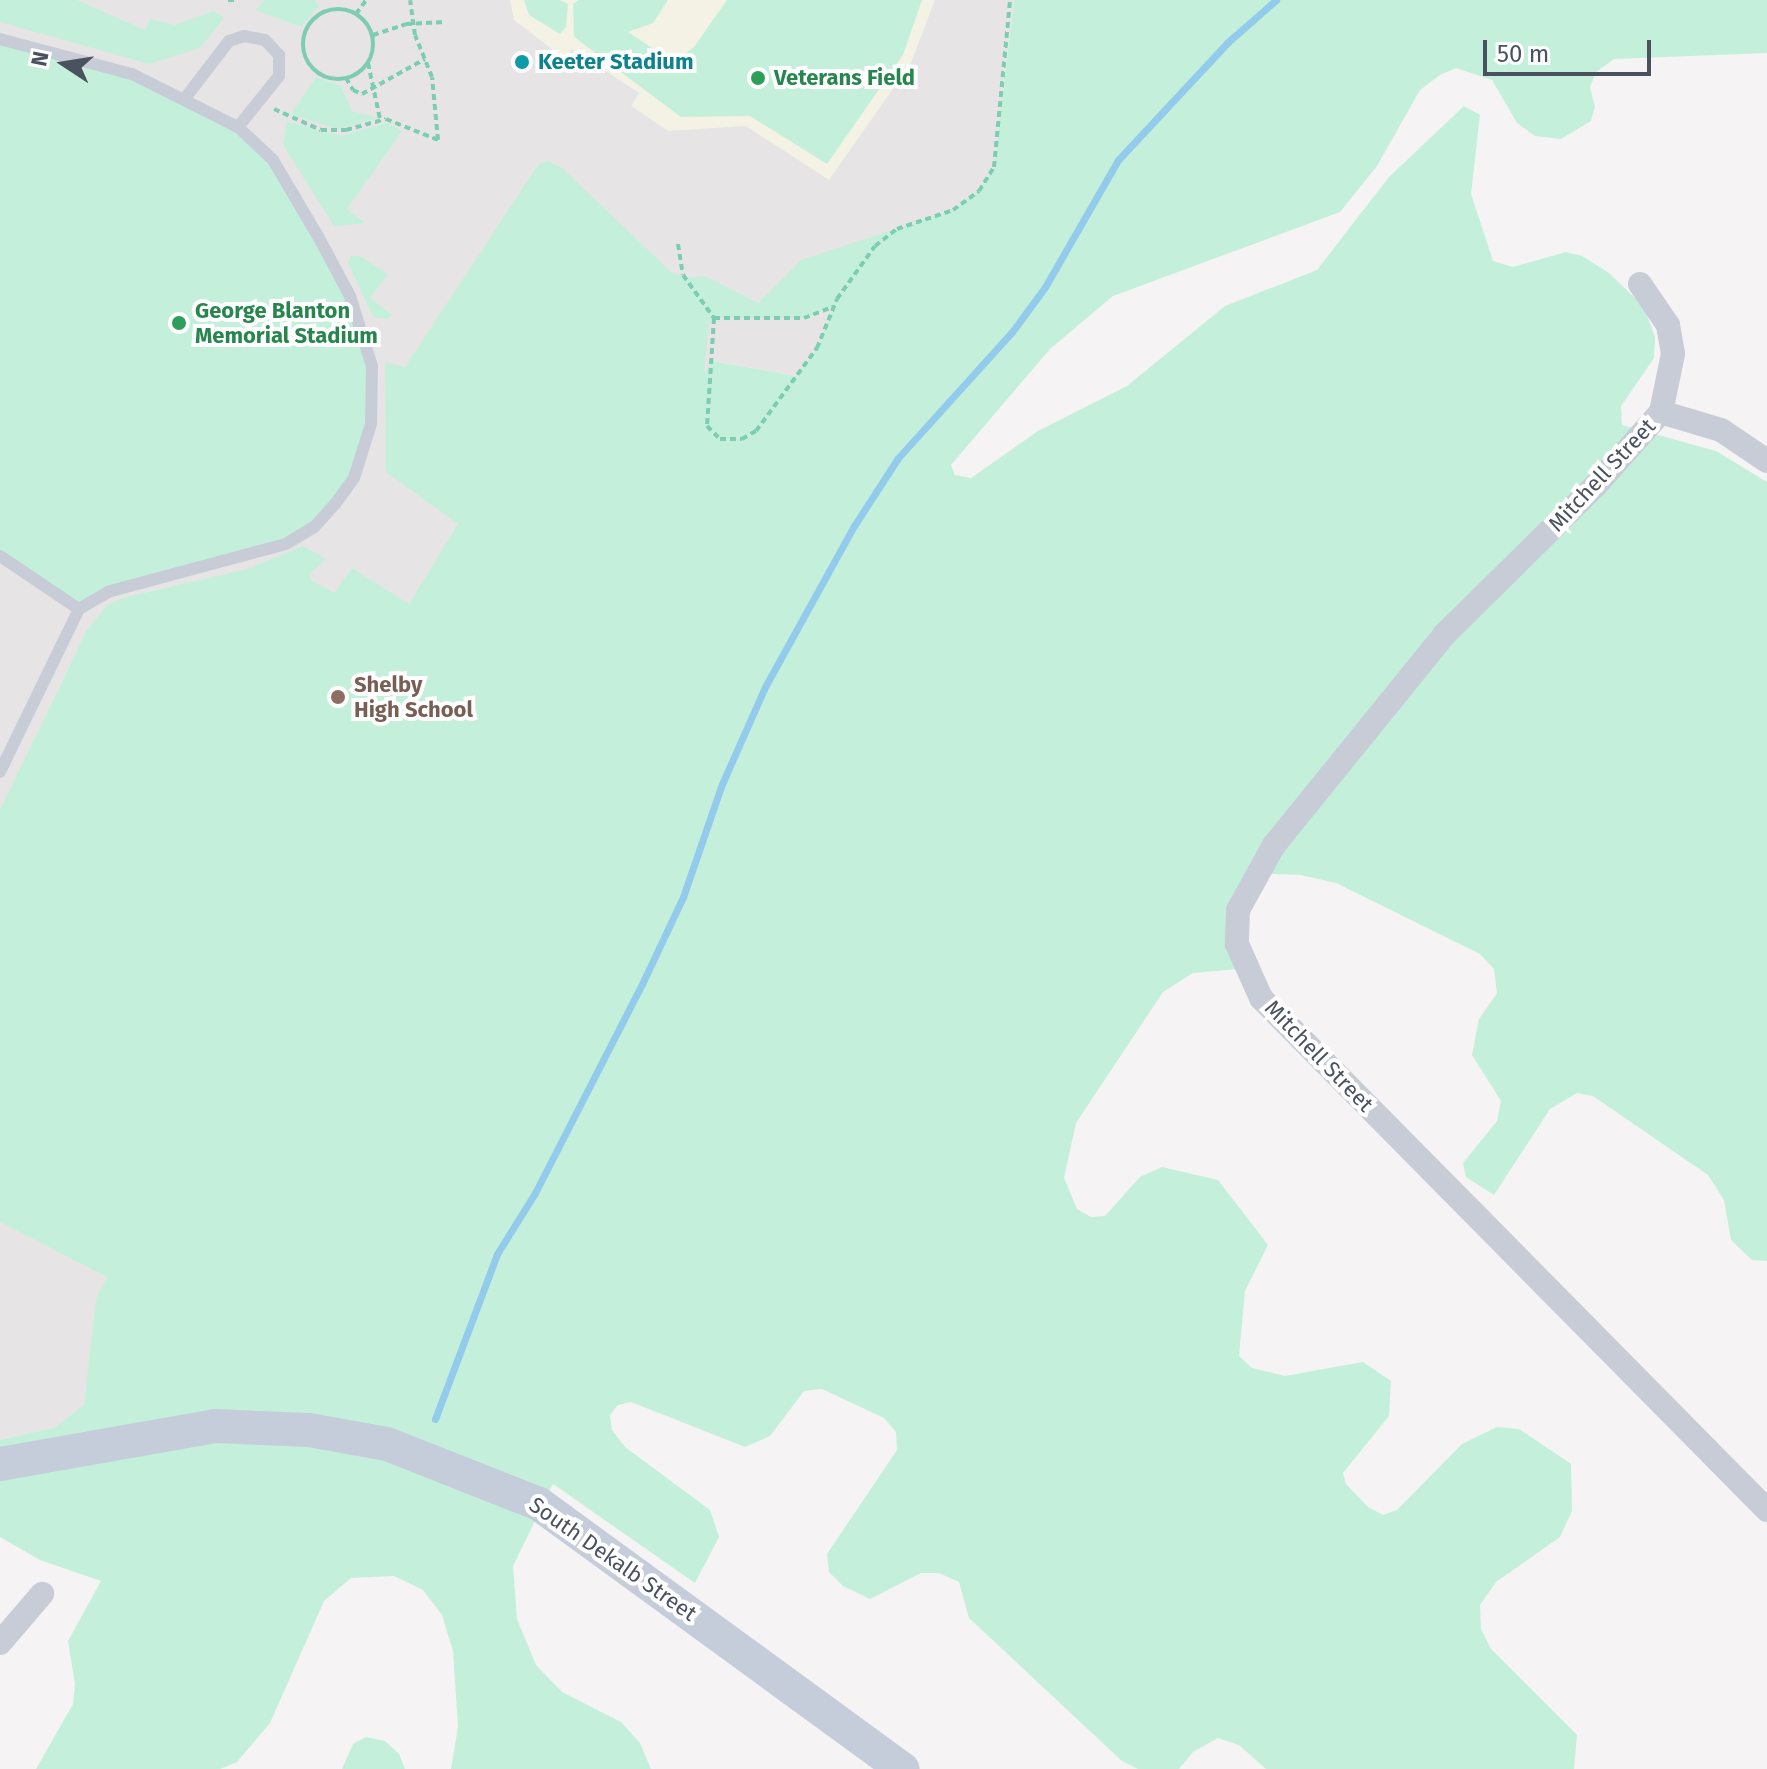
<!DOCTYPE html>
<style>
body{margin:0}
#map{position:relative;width:1767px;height:1769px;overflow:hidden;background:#f5f3f3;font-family:"Fira Sans",sans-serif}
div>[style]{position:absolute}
.education>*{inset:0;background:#e6e4e5}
.green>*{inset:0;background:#c4f0db}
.sand>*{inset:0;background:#f4f2e5}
.stream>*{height:7px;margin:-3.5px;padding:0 3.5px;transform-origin:3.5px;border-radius:3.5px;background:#92cbeb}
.path>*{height:4px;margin-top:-2px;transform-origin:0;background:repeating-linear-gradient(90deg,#7ccdb2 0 6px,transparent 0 10px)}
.path>.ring{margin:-2px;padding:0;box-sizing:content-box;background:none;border:4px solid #7ccdb2;border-radius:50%}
.lane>*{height:12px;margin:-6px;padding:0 6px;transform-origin:6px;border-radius:6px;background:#c7ccd6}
.street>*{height:24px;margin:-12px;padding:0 12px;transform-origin:12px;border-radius:12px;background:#c7ccd6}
.secondary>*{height:34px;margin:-17px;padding:0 17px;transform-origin:17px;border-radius:17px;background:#c6cdda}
.dots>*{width:22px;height:22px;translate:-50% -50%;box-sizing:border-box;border:4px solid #fff;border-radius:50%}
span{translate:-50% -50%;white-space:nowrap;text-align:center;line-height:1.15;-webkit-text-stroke:8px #fff;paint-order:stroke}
.culture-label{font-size:22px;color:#0d838f;font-weight:700}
.left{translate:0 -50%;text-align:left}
.leisure-label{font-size:22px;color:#27864d;font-weight:700}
.street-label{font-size:22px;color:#4a5260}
.education-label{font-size:22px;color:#785e54;font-weight:700}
.north{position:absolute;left:24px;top:24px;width:80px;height:80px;-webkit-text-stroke:6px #fff;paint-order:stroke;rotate:282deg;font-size:22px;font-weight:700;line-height:32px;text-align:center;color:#4a5260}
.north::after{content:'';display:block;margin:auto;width:28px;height:36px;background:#4a5260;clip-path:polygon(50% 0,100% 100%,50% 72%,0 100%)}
.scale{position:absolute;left:1483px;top:40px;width:168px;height:36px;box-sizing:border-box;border:4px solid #4a5260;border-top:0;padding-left:10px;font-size:24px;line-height:28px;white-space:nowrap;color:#4a5260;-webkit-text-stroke:6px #fff;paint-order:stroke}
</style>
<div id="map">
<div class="education">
<i style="clip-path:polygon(0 0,1014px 0,994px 167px,979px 191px,829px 318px,817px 348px,796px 376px,714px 361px,86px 1420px,0 1440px)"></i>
</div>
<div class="green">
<i style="clip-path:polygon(0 0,77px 0,145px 30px,150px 19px,175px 25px,214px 11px,224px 18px,200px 48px,149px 64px,0 22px)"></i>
<i style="clip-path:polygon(264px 0,315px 0,319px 6px,301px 27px,256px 10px)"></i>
<i style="clip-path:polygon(510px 0,935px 0,911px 63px,829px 180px,746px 126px,668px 131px,631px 106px,639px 93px,572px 49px,566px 60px,514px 20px)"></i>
<i style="clip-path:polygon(evenodd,1014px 0,1767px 0,1767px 53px,1614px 59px,1596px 72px,1590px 87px,1595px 107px,1591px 121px,1561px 139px,1535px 136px,1517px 123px,1492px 80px,1456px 68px,1440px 75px,1420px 90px,1377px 166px,1340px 212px,1113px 296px,1050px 349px,951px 465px,955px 475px,971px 478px,1038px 431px,1127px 386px,1225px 306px,1317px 270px,1389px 177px,1464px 106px,1480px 115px,1471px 194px,1493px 261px,1513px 267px,1566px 252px,1582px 256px,1609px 273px,1644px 307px,1655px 337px,1654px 358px,1621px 406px,1622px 425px,1716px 451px,1767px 482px,1767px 1261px,1752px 1260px,1731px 1240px,1724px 1200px,1708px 1175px,1593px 1096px,1577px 1093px,1550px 1109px,1494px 1195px,1466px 1177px,1463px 1163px,1497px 1121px,1501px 1101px,1472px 1055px,1479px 1019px,1497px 993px,1494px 969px,1480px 954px,1336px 883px,1301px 875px,1251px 873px,1238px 969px,1193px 973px,1163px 992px,1076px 1123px,1064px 1178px,1077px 1209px,1091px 1217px,1105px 1216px,1140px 1177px,1162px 1167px,1218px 1180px,1268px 1245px,1245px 1291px,1239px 1356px,1252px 1368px,1285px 1376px,1363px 1362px,1391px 1381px,1389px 1416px,1343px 1473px,1346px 1484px,1368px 1507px,1383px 1515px,1397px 1510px,1462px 1444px,1497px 1427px,1519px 1429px,1571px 1464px,1572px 1511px,1560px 1537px,1496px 1582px,1480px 1605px,1481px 1629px,1491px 1649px,1577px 1735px,1574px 1769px,1266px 1769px,1239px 1745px,1218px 1738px,1193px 1752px,1179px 1769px,1138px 1769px,1122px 1761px,969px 1618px,959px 1582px,939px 1573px,921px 1573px,870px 1599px,843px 1586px,829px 1572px,827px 1554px,897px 1450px,896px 1432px,884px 1418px,822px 1389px,804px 1391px,770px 1436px,745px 1447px,631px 1402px,618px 1405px,610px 1415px,612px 1430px,625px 1447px,710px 1510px,719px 1537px,695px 1583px,553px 1484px,513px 1566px,517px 1619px,536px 1665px,562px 1692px,621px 1722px,640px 1743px,651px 1769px,451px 1769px,458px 1727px,453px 1651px,442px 1615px,423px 1590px,394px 1576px,351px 1578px,324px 1601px,270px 1723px,237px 1762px,220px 1769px,36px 1769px,73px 1704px,75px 1684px,68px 1641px,101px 1581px,40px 1560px,0 1537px,0 1440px,56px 1427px,84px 1405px,96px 1299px,107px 1277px,0 1222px,0 810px,87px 630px,107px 605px,123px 598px,247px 569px,303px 546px,326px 559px,310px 574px,311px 580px,334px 593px,352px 568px,409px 604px,458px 524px,386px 472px,385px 362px,405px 367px,538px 165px,548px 161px,562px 168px,671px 272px,687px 278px,705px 276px,758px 303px,801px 260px,953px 210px,979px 190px,994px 167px,1014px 0,833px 307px,817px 348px,796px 376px,713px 361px,704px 373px,709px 323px,714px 318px,804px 318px,833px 307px)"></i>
<i style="clip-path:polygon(0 39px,132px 74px,238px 127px,273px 160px,350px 296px,372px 366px,371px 424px,354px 478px,335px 504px,286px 544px,110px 591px,79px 609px,0 556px)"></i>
<i style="clip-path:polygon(316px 77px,341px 86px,352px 111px,378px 118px,337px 129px,291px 114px)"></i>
<i style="clip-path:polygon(287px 121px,341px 136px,387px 123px,402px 131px,347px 209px,365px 223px,334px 226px,283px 145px)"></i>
<i style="clip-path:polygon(350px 256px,360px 256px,388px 274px,370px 298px,392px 315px,388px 319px,373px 317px,348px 263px)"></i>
<i style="clip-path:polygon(366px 1737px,385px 1741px,399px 1754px,405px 1769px,342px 1769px,353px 1744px)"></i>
</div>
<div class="sand">
<i style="clip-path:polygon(510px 0,524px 0,529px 15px,560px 34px,566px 27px,568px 4px,560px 0,579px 0,573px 4px,574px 37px,681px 117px,750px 116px,827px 164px,903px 55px,922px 0,935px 0,911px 63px,829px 180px,746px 126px,668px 131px,631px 106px,639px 93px,572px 49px,566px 60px,514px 20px)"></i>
<i style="clip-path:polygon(668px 0,727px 0,694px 47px,673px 62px,628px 32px,653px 23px)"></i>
</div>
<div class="stream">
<i style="left:435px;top:1419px;width:176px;rotate:-69.4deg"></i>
<i style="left:497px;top:1254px;width:72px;rotate:-58.1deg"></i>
<i style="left:535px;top:1193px;width:235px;rotate:-62.9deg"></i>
<i style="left:642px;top:984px;width:96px;rotate:-64.8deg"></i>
<i style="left:683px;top:897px;width:120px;rotate:-71deg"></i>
<i style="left:722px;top:784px;width:106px;rotate:-66.1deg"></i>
<i style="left:765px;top:687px;width:184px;rotate:-61.1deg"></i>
<i style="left:854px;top:526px;width:81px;rotate:-57.1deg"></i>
<i style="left:898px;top:458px;width:170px;rotate:-47.9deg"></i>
<i style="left:1012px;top:332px;width:56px;rotate:-53.7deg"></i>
<i style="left:1045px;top:287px;width:146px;rotate:-60.1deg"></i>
<i style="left:1118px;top:160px;width:161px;rotate:-47deg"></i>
<i style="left:1228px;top:42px;width:64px;rotate:-41.2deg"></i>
</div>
<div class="path">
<i style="left:228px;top:0;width:8px"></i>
<i class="ring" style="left:303px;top:9px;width:66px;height:66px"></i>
<i style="left:356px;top:14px;width:17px;rotate:-54deg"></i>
<i style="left:373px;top:35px;width:35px;rotate:-18deg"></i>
<i style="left:406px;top:24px;width:39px;rotate:-3deg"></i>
<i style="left:368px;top:63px;width:57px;rotate:77.9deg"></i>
<i style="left:346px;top:78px;width:14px;rotate:60deg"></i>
<i style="left:353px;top:90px;width:10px;rotate:24deg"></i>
<i style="left:362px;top:94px;width:72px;rotate:-29.1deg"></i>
<i style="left:274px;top:109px;width:51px;rotate:24.1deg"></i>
<i style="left:321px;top:130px;width:25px"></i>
<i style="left:346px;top:130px;width:41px;rotate:-15.4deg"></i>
<i style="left:386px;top:119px;width:56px;rotate:22deg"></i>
<i style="left:438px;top:140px;width:63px;rotate:-95.4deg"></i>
<i style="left:432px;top:77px;width:45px;rotate:-112deg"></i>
<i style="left:415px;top:35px;width:35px;rotate:-98deg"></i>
<i style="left:678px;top:244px;width:31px;rotate:81deg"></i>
<i style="left:683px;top:275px;width:53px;rotate:54.2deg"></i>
<i style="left:714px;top:318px;width:108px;rotate:93.7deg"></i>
<i style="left:707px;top:426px;width:18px;rotate:45deg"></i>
<i style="left:720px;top:439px;width:22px"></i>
<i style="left:742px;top:439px;width:16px;rotate:-30deg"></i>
<i style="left:756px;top:431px;width:103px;rotate:-53.7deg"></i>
<i style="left:817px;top:348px;width:53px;rotate:-67.8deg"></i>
<i style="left:837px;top:299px;width:65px;rotate:-54.4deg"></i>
<i style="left:875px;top:246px;width:28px;rotate:-38deg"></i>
<i style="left:897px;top:229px;width:59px;rotate:-18.7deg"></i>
<i style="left:953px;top:210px;width:32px;rotate:-36deg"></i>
<i style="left:979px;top:191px;width:28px;rotate:-58deg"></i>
<i style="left:994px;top:167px;width:168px;rotate:-84.5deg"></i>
<i style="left:714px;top:318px;width:90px"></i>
<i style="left:804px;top:318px;width:31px;rotate:-21deg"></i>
</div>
<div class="lane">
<i style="left:0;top:39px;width:137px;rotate:14.9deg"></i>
<i style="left:132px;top:74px;width:119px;rotate:26.6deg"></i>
<i style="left:238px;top:127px;width:48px;rotate:43.3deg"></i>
<i style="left:273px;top:160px;width:91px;rotate:59.5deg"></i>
<i style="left:319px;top:238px;width:66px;rotate:61.9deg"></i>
<i style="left:350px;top:296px;width:73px;rotate:72.6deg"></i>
<i style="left:372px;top:366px;width:58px;rotate:91deg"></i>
<i style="left:371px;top:424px;width:57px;rotate:107.5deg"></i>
<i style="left:354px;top:478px;width:32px;rotate:126deg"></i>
<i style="left:335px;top:504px;width:31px;rotate:132deg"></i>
<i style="left:314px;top:527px;width:33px;rotate:149deg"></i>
<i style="left:286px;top:544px;width:182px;rotate:165deg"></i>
<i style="left:110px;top:591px;width:36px;rotate:150deg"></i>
<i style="left:79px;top:609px;width:181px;rotate:115.9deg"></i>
<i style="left:186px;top:97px;width:71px;rotate:-52.5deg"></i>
<i style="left:229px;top:41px;width:16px;rotate:-18deg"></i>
<i style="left:244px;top:36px;width:21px;rotate:11deg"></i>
<i style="left:265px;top:40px;width:21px;rotate:47deg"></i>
<i style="left:279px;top:55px;width:21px;rotate:90deg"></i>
<i style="left:279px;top:76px;width:65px;rotate:128.8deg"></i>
<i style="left:0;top:556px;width:95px;rotate:33.9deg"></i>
</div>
<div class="street">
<i style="left:1640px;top:284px;width:50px;rotate:55.7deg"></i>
<i style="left:1668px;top:325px;width:29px;rotate:80deg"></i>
<i style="left:1673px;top:354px;width:59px;rotate:101.7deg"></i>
<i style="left:1767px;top:461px;width:55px;rotate:-146deg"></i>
<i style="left:1721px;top:430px;width:63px;rotate:-163.3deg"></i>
<i style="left:1661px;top:412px;width:99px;rotate:131.7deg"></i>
<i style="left:1595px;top:486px;width:211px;rotate:135.4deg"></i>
<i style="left:1445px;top:634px;width:272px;rotate:129deg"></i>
<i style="left:1274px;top:845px;width:74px;rotate:119deg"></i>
<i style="left:1238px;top:910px;width:34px;rotate:92deg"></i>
<i style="left:1237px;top:944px;width:59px;rotate:66deg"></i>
<i style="left:1261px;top:998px;width:720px;rotate:45.34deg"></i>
<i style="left:0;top:1643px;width:65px;rotate:-49.4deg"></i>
</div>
<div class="secondary">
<i style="left:0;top:1464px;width:219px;rotate:-10deg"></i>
<i style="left:216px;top:1426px;width:93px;rotate:2.5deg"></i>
<i style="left:309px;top:1430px;width:79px;rotate:10.2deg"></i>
<i style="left:387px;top:1444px;width:163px;rotate:21.5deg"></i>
<i style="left:539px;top:1504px;width:450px;rotate:36.1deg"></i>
</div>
<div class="dots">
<i style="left:522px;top:62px;background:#0f9aa8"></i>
<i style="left:758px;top:78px;background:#2e9e5b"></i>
<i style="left:179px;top:323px;background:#2e9e5b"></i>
<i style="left:338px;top:697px;background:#8d6e63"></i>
</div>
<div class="culture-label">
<span class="left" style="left:538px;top:62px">Keeter Stadium</span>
</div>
<div class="leisure-label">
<span class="left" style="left:774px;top:78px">Veterans Field</span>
<span class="left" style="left:195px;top:323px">George Blanton<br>Memorial Stadium</span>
</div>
<div class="street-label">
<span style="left:1602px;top:475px;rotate:-47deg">Mitchell Street</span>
<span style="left:1319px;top:1056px;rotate:46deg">Mitchell Street</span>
<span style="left:613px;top:1559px;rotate:35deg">South Dekalb Street</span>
</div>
<div class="education-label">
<span class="left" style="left:354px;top:697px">Shelby<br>High School</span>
</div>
<div class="north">N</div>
<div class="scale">50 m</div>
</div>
